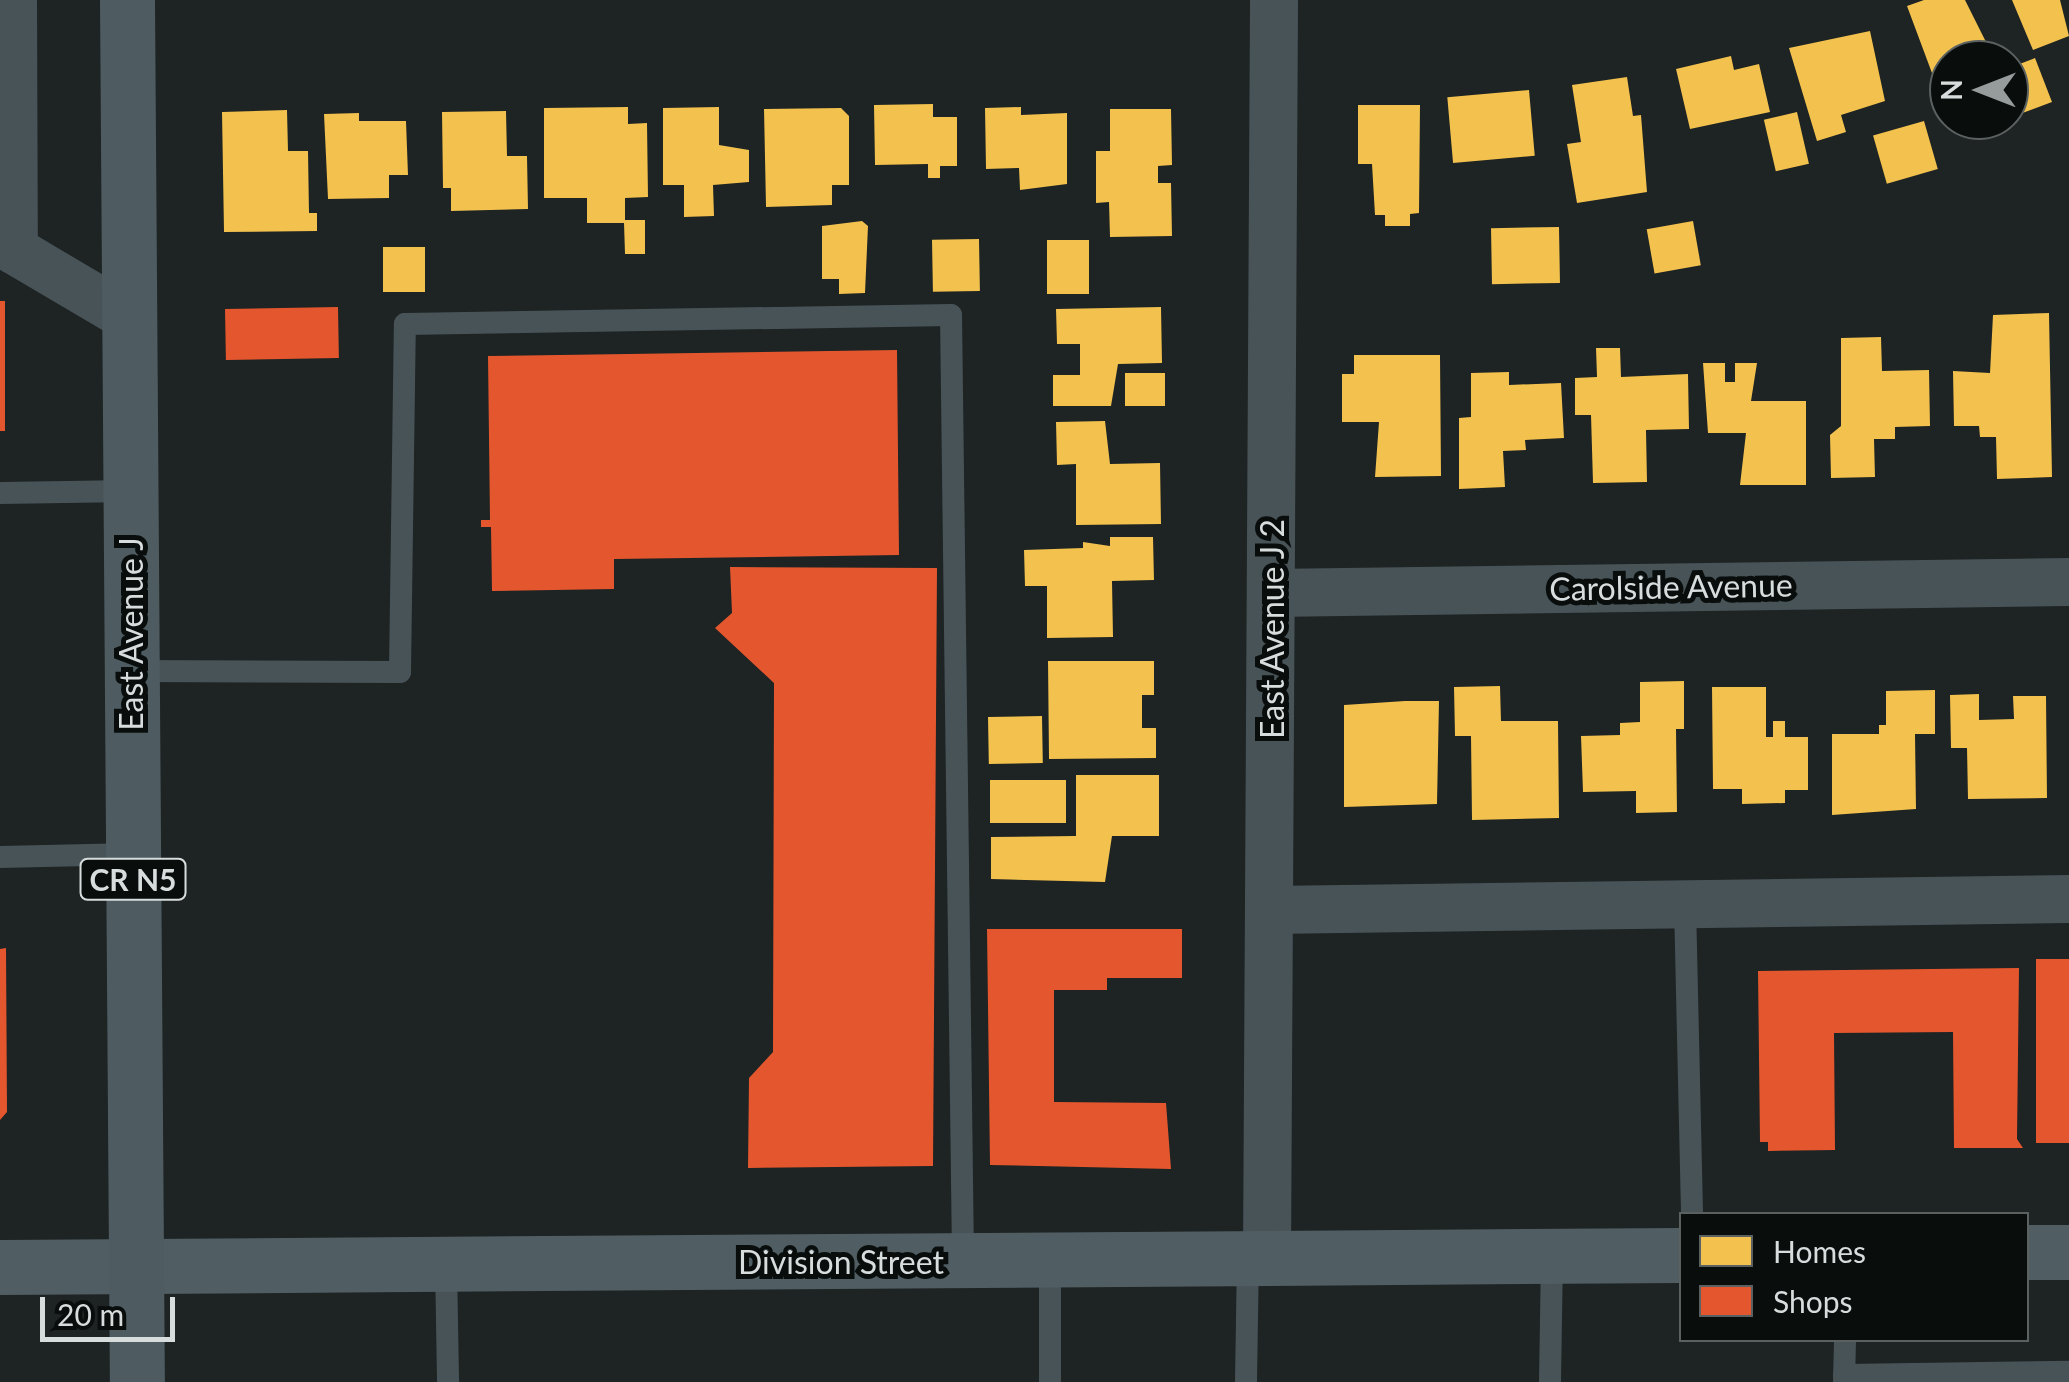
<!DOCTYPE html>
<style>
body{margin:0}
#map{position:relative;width:2069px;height:1382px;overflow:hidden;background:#1e2323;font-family:Lato,sans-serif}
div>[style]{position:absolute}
.homes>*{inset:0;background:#f2c14e;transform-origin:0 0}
.shops>*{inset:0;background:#e4572e;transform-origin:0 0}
.lane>*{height:22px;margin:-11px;padding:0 11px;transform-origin:11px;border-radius:11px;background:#485358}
.street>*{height:48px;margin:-24px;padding:0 24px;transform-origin:24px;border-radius:24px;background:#485358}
.secondary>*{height:55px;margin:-27.5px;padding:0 27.5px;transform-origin:27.5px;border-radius:27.5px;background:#505e64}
.primary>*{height:55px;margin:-27.5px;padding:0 27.5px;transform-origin:27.5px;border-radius:27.5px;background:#4e5c62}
span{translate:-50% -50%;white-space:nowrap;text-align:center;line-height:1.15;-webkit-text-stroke:10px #090e0d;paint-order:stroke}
.shield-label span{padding:2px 8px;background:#090e0d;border:2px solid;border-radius:8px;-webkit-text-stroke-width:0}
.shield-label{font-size:30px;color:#d6dddc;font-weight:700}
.street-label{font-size:32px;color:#d6dddc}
.legend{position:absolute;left:1679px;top:1212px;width:350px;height:130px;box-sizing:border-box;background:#090e0d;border:2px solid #5b6160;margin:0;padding:12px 18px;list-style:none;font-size:30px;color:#d6dddc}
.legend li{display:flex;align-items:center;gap:20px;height:50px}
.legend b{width:50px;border:2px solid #5b6160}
.north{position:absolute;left:1929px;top:40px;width:100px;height:100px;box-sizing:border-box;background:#090e0d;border:2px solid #5b6160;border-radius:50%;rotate:270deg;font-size:28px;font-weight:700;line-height:40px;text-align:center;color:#d6dddc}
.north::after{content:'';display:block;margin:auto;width:35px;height:45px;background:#969c9b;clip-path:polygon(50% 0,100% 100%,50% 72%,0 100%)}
.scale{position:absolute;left:40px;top:1297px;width:135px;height:45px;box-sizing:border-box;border:5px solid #d6dddc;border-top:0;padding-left:12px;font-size:30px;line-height:35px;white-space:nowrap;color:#d6dddc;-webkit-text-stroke:8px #090e0d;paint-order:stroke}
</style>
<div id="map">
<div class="homes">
<i style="clip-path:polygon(1924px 0,1965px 0,1994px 58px,1949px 60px,1945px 108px,1907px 6px)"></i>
<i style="clip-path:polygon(2012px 0,2060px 0,2069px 36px,2033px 50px)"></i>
<i style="clip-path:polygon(1870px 31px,1885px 101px,1841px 115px,1846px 132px,1817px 141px,1789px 48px)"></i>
<i style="clip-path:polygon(1731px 56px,1734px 70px,1759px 64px,1770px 112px,1690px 129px,1676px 69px)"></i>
<i style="clip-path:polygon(2035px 58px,2052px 102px,2009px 118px,2009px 68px)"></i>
<i style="clip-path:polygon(1627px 77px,1633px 116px,1641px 115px,1647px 192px,1577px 203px,1567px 144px,1581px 142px,1572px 85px)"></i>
<i style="left:1529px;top:90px;width:66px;height:82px;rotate:85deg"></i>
<i style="clip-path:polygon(933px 104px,933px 117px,957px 117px,957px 166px,940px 166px,940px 178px,928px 178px,928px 164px,875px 165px,874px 105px)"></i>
<i style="clip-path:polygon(1358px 105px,1420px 105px,1419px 213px,1410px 214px,1410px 226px,1385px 226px,1385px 215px,1375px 215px,1372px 164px,1358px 164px)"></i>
<i style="clip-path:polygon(628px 107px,628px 124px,647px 123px,648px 197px,625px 198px,625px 220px,645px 220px,645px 254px,625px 254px,624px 223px,587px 223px,587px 198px,544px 198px,544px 108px)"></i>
<i style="clip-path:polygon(719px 107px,719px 145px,749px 150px,749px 182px,713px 185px,714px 216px,684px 217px,684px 185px,663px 185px,663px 108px)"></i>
<i style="clip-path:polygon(1021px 107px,1021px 115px,1067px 113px,1067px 184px,1020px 190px,1019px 168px,986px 169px,985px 108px)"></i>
<i style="clip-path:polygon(841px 108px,849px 116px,849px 185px,832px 185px,832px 205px,766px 207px,764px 109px)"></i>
<i style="clip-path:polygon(1110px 109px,1171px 109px,1172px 165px,1158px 166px,1158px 183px,1171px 183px,1172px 236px,1110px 237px,1109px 202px,1096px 203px,1096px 151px,1110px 151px)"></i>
<i style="clip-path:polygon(287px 110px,288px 151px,308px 151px,309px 213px,317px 213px,317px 231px,224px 232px,222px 112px)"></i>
<i style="clip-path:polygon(506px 111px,507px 156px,527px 156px,528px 209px,451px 211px,451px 188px,443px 188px,442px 112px)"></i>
<i style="left:1797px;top:112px;width:53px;height:34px;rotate:77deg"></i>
<i style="clip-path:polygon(359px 113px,359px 121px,406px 121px,408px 175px,389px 175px,389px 198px,328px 199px,324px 114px)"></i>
<i style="left:1924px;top:121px;width:50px;height:53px;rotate:74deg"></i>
<i style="clip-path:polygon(862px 221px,868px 226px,865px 293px,839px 294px,839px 279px,822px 279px,822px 226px)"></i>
<i style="left:1693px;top:221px;width:45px;height:47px;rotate:80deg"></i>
<i style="left:1559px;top:227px;width:56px;height:68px;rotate:89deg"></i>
<i style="left:979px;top:239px;width:52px;height:47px;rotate:89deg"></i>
<i style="left:1047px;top:240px;width:42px;height:54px"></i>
<i style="left:383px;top:247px;width:42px;height:45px"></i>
<i style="clip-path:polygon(1161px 307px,1162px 363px,1118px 364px,1111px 406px,1053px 406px,1053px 375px,1080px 375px,1080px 344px,1057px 344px,1056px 309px)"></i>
<i style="clip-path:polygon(2049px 313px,2052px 477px,1997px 479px,1996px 437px,1980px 437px,1979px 426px,1954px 426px,1953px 371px,1990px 373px,1993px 315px)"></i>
<i style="clip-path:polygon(1881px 337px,1882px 371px,1929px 370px,1930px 426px,1895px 427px,1895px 439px,1874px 439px,1875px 477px,1831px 478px,1830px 435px,1841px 426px,1841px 338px)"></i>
<i style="clip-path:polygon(1596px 348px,1620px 348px,1621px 377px,1688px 374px,1689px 429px,1646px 430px,1647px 482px,1593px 483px,1591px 415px,1575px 415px,1575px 378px,1597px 377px)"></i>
<i style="clip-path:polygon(1354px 355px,1440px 355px,1441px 476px,1375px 477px,1379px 422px,1342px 422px,1342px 374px,1354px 374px)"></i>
<i style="clip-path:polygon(1703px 363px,1725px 363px,1725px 382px,1735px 382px,1735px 363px,1757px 363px,1751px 401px,1806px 401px,1806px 485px,1740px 485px,1746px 433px,1708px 433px)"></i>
<i style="clip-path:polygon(1509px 372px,1509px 385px,1561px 383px,1564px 438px,1525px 440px,1526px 450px,1503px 451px,1505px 487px,1459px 489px,1459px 418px,1471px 417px,1471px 373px)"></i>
<i style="left:1165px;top:373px;width:33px;height:40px;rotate:90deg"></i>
<i style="clip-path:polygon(1105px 421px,1110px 464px,1160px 463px,1161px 524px,1076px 525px,1076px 464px,1057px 465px,1056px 422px)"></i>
<i style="clip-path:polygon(1110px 537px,1153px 537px,1154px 580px,1112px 581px,1113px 637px,1047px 638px,1047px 586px,1025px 586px,1024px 550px,1083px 548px,1083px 542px,1110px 546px)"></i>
<i style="clip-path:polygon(1048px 661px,1154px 661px,1154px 695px,1142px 695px,1142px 728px,1156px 728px,1156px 758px,1049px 759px)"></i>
<i style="clip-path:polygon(1684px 681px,1684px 729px,1676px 729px,1677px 812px,1636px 813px,1636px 791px,1583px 792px,1581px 736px,1620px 735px,1620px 723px,1640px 722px,1640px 682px)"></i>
<i style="clip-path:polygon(1500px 686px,1501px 721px,1558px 721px,1559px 818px,1472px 820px,1471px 736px,1455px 736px,1454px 687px)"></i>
<i style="clip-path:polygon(1712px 687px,1766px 687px,1766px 737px,1773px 737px,1773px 721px,1785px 721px,1785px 737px,1808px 737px,1808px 790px,1785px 790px,1785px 803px,1742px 804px,1742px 789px,1713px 789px)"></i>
<i style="clip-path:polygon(1935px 690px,1935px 734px,1915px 734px,1916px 809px,1832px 815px,1832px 734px,1879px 734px,1879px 725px,1886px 725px,1886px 691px)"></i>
<i style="clip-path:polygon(1979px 694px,1979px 720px,2014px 719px,2013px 696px,2046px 696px,2047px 798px,1968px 799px,1967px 748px,1951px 748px,1950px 695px)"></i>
<i style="clip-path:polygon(1405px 701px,1439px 701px,1437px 804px,1344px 807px,1344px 705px)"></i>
<i style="left:1042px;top:716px;width:47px;height:54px;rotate:89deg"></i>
<i style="clip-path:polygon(1076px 775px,1159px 775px,1159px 836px,1112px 836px,1105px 882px,991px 879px,991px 837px,1076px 836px)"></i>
<i style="left:990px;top:780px;width:76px;height:43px"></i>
</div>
<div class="shops">
<i style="left:0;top:301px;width:5px;height:130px"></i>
<i style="left:338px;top:307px;width:51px;height:113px;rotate:89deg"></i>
<i style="clip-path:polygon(897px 350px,899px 555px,614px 559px,614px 589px,492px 591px,491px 527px,481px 527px,481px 520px,490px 520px,488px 356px)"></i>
<i style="clip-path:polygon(730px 567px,937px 568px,933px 1166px,748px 1168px,749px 1078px,773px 1052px,774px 683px,715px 628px,732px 613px)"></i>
<i style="clip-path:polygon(987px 929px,1182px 929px,1182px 978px,1107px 978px,1107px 990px,1054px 990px,1054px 1102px,1166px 1103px,1171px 1169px,990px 1165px)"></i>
<i style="clip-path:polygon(6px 948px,7px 1112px,0 1120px,0 949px)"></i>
<i style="left:2036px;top:959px;width:33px;height:184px"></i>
<i style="clip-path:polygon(2019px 968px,2017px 1139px,2023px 1148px,1954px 1148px,1953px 1032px,1834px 1033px,1835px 1150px,1768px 1151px,1768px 1142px,1760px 1142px,1758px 971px)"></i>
</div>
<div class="lane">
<i style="left:0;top:493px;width:131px;rotate:-0.9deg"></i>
<i style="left:131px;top:671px;width:269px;rotate:0.2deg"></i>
<i style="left:400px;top:672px;width:348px;rotate:-89.2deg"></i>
<i style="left:405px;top:324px;width:546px;rotate:-0.94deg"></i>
<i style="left:951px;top:315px;width:946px;rotate:89.27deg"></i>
<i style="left:0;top:857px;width:133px;rotate:-1.3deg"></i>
<i style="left:1685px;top:904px;width:310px;rotate:88.7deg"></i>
<i style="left:1050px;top:1259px;width:123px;rotate:90deg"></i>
<i style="left:446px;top:1264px;width:118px;rotate:89deg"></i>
<i style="left:1844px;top:1375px;width:225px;rotate:-0.8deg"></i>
<i style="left:1246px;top:1382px;width:124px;rotate:-89.1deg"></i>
<i style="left:1550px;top:1382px;width:127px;rotate:-89.1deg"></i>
<i style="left:1844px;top:1382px;width:42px;rotate:-88.6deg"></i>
</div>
<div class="street">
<i style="left:13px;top:0;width:250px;rotate:89.8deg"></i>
<i style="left:14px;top:250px;width:134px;rotate:30.6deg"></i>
<i style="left:1272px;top:593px;width:797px;rotate:-0.79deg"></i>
<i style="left:1269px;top:910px;width:800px;rotate:-0.79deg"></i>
<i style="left:1267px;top:1258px;width:1258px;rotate:-89.68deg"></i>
</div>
<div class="secondary">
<i style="left:2026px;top:1252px;width:43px"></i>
<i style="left:0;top:1267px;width:1682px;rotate:-0.41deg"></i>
</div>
<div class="primary">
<i style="left:127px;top:0;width:1382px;rotate:89.59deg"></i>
</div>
<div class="shield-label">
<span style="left:133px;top:879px">CR N5</span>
</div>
<div class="street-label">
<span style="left:1671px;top:587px;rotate:-1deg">Carolside Avenue</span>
<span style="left:1272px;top:629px;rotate:-90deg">East Avenue J 2</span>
<span style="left:131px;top:634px;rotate:-90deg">East Avenue J</span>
<span style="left:841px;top:1262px">Division Street</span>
</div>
<ul class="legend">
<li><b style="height:28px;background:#f2c14e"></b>Homes</li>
<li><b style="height:28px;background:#e4572e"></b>Shops</li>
</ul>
<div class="north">N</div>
<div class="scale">20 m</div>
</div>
